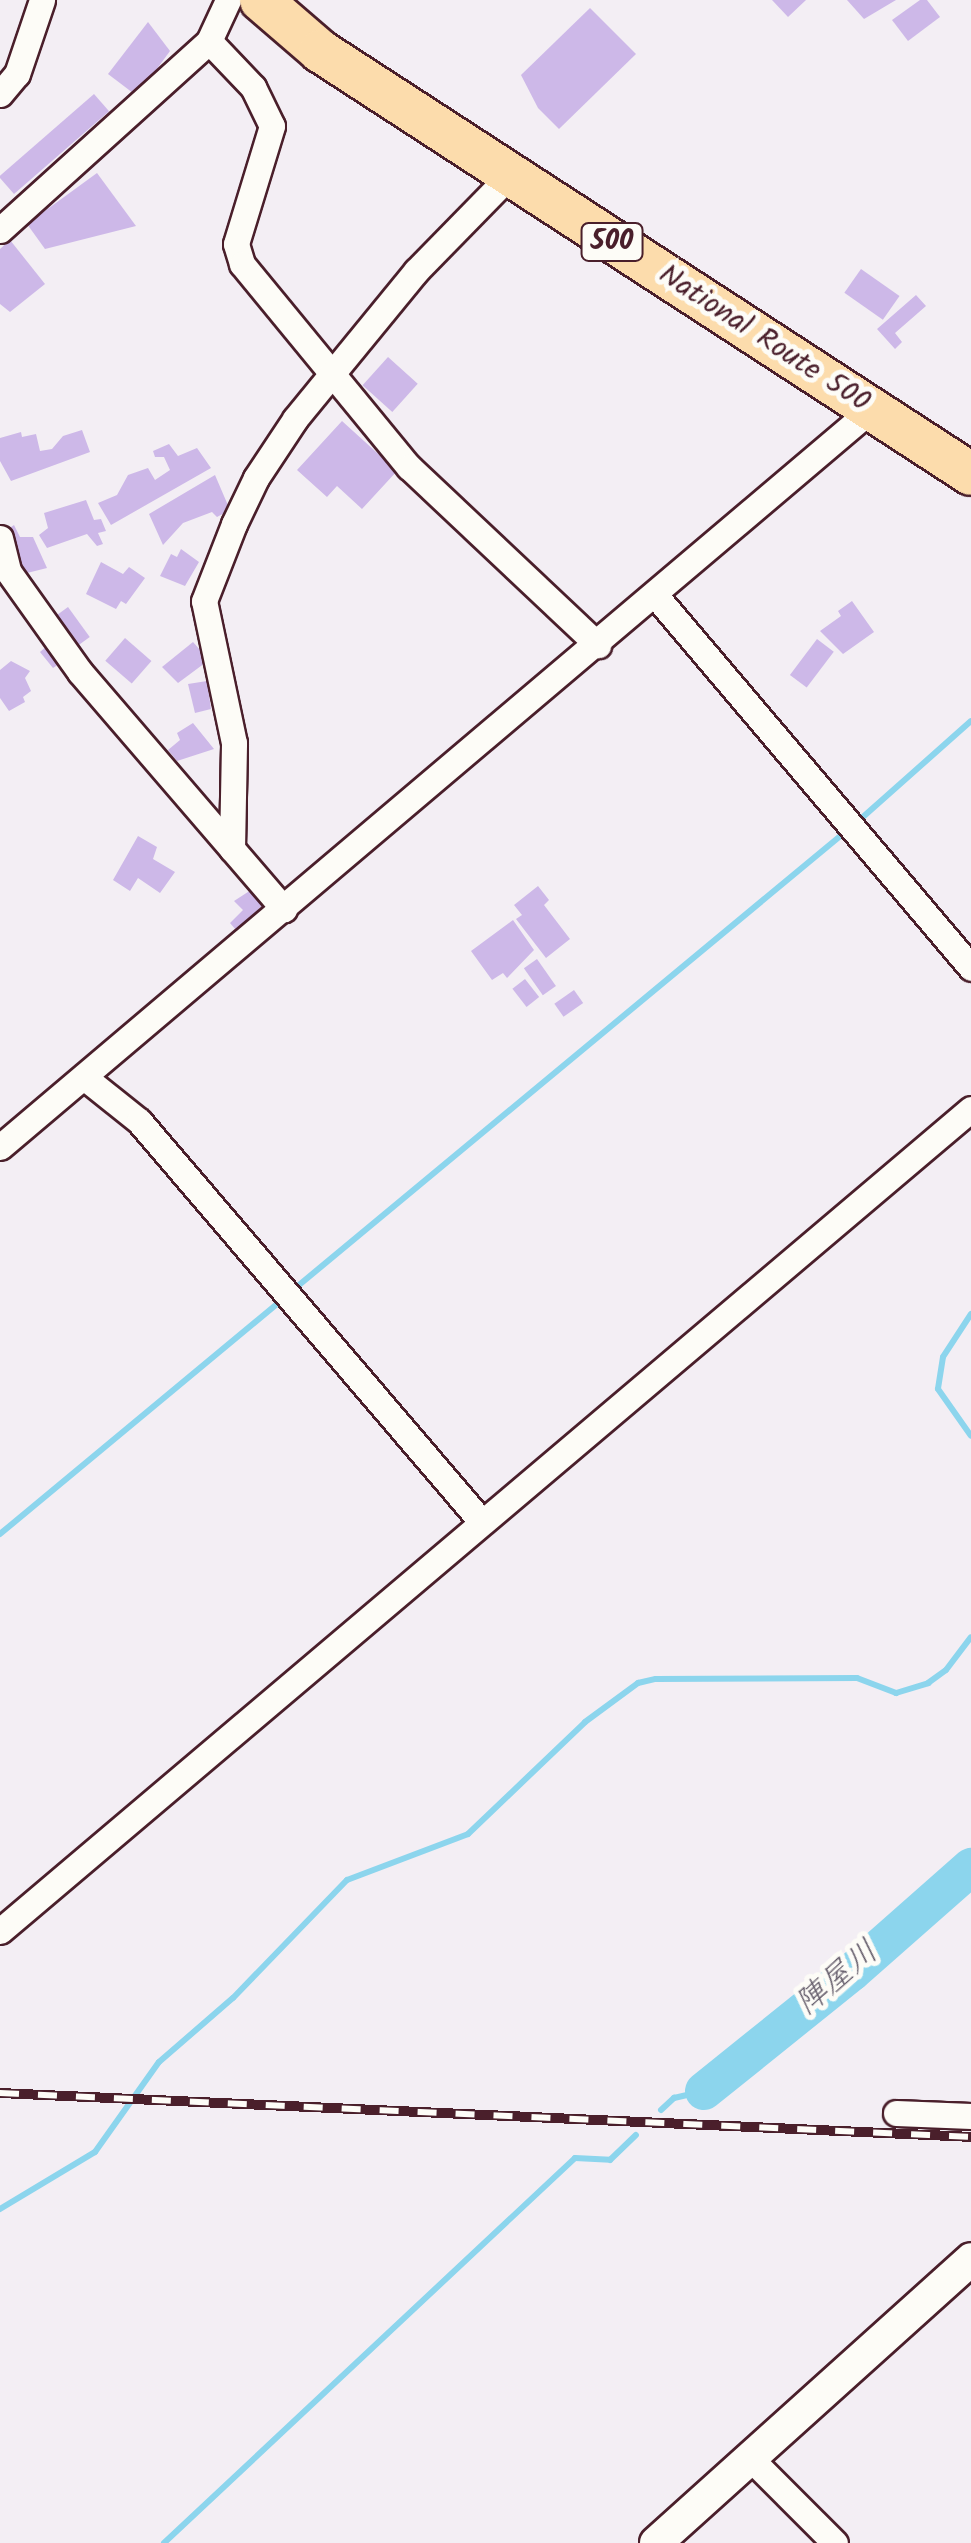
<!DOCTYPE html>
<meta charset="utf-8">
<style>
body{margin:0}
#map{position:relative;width:971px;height:2543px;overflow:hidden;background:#f3eef4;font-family:Kalam,"Klee One",sans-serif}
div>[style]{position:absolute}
.stream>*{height:6px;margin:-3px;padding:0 3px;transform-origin:3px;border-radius:3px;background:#8cd5ed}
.river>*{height:38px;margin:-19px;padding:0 19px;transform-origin:19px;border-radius:19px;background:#8cd5ed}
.building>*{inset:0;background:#cdb8e8;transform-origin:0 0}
.roads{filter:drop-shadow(2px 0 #4a1f2b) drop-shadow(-2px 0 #4a1f2b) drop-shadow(0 2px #4a1f2b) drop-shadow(0 -2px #4a1f2b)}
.minor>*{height:25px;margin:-12.5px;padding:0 12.5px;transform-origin:12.5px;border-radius:12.5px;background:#fdfcf7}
.tertiary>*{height:32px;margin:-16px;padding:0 16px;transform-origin:16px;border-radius:16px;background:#fdfcf7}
.trunk>*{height:42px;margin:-21px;padding:0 21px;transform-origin:21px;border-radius:21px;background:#fcdcac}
.rail>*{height:10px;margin-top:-5px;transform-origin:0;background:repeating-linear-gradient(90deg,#fdfcf7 0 19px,#4a1f2b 0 38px);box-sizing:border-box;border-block:2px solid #4a1f2b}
span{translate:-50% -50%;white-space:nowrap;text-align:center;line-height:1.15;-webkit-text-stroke:10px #fdfcf7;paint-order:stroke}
.shield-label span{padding:2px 8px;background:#fdfcf7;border:2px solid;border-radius:8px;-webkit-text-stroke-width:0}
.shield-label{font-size:28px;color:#4a1f2b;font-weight:700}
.street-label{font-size:30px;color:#4a1f2b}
.water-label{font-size:32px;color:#5e5665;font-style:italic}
</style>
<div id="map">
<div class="stream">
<i style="left:855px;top:824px;width:155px;rotate:-41.6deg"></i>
<i style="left:293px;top:1290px;width:717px;rotate:-39.68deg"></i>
<i style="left:971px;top:1314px;width:51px;rotate:123.1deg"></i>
<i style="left:943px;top:1357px;width:32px;rotate:99deg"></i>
<i style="left:938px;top:1389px;width:57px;rotate:54.9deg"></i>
<i style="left:0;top:1534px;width:369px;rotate:-39.7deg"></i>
<i style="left:661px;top:2110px;width:18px;rotate:-43deg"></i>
<i style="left:674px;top:2098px;width:31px;rotate:-13deg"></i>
<i style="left:0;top:2209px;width:111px;rotate:-31deg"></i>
<i style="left:95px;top:2152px;width:110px;rotate:-54.6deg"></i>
<i style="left:159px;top:2062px;width:98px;rotate:-40.9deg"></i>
<i style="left:233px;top:1998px;width:164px;rotate:-46deg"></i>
<i style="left:347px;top:1880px;width:129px;rotate:-20.8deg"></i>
<i style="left:468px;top:1834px;width:162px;rotate:-43.7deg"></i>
<i style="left:585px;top:1722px;width:66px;rotate:-36.3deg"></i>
<i style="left:638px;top:1683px;width:18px;rotate:-13deg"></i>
<i style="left:656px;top:1679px;width:201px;rotate:-0.3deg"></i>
<i style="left:857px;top:1678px;width:42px;rotate:21deg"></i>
<i style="left:896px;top:1693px;width:34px;rotate:-17deg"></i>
<i style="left:928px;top:1683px;width:22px;rotate:-36deg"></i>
<i style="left:946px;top:1670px;width:41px;rotate:-52.9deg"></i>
<i style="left:164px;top:2543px;width:563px;rotate:-43.13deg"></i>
<i style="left:575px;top:2158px;width:35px;rotate:3deg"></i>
<i style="left:610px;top:2160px;width:36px;rotate:-44deg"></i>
</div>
<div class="river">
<i style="left:704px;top:2091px;width:190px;rotate:-38.8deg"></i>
<i style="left:852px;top:1972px;width:159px;rotate:-41.4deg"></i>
</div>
<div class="building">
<i style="clip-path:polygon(772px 0,806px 0,788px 17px)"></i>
<i style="clip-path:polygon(847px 0,896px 0,864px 19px)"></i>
<i style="clip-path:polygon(920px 0,927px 0,940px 17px,908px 41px,892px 20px)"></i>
<i style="clip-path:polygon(590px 8px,636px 54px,559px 129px,538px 108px,521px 75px)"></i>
<i style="clip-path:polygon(148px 22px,170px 51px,137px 96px,108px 74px)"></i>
<i style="left:94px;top:94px;width:23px;height:126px;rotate:49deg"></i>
<i style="clip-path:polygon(97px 173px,136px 226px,45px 249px,27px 224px)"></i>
<i style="clip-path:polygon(10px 240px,45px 284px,10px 312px,0 304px,0 249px)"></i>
<i style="left:861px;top:269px;width:47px;height:29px;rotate:35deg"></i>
<i style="clip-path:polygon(916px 295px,926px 306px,895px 333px,902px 342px,895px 349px,877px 329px)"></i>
<i style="left:388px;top:357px;width:40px;height:38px;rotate:42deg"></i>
<i style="clip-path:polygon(342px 421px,397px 471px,362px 509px,337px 486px,327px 497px,297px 470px)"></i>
<i style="clip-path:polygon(82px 430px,90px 452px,11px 481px,0 461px,0 438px,21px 432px,22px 437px,36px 434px,40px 451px,52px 449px,63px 436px)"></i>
<i style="clip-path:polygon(169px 444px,178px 456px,197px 448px,211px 468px,111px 525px,98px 503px,117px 495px,128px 475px,148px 468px,155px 480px,170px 470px,164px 457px,155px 457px,153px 451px)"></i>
<i style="clip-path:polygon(215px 475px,230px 510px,217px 517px,212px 512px,183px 523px,163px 545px,149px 514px)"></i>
<i style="clip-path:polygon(86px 500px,94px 520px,101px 519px,106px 531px,98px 533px,103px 544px,97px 546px,87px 534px,47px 548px,39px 535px,48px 528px,44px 513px)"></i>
<i style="clip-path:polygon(14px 525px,20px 537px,33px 537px,47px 568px,23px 574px,4px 532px)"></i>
<i style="clip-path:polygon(181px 549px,199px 562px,185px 586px,160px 576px,171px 554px,177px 557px)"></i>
<i style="clip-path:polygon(101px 562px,123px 574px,129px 567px,145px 578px,126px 604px,121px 601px,116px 609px,86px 594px)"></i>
<i style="clip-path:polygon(852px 601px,874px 632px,843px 654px,820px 631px,841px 616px,838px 611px)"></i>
<i style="left:68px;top:607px;width:37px;height:20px;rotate:54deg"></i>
<i style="left:125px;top:638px;width:35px;height:30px;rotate:41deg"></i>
<i style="left:817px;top:639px;width:21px;height:45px;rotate:37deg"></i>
<i style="clip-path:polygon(193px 642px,209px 660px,178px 683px,162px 667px)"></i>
<i style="clip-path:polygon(47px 646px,62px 662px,53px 668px,40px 652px)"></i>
<i style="clip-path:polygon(11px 661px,30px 671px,25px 678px,31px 691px,23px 697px,25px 702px,9px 711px,0 698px,0 670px)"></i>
<i style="clip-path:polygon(207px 681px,211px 709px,195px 713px,188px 684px)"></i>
<i style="clip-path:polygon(193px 723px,214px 749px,177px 761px,168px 750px,180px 740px,177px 733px)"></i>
<i style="clip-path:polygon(138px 836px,157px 847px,153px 859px,175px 872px,160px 893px,138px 878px,130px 891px,113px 880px)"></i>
<i style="clip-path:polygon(538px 886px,549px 900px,544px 905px,570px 939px,546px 958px,516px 919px,522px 915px,514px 905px)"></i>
<i style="clip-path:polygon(251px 890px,264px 904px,236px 930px,230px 923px,243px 910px,234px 901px)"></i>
<i style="clip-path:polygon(513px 920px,534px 950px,507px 978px,503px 973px,492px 980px,471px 951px)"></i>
<i style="left:537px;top:959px;width:33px;height:16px;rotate:55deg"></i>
<i style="left:525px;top:979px;width:23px;height:16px;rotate:52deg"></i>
<i style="left:574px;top:990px;width:16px;height:24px;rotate:55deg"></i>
</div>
<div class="roads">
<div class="minor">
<i style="left:209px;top:41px;width:64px;rotate:46.3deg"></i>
<i style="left:253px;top:87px;width:43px;rotate:64deg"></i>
<i style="left:272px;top:126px;width:123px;rotate:107deg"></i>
<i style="left:236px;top:244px;width:21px;rotate:73deg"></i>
<i style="left:242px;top:264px;width:263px;rotate:50.6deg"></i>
<i style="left:409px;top:467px;width:260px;rotate:43.3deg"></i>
<i style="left:0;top:94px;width:26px;rotate:-50deg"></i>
<i style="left:17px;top:74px;width:78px;rotate:-71.3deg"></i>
<i style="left:0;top:230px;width:282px;rotate:-42.1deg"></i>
<i style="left:209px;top:41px;width:45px;rotate:-65.1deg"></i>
<i style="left:0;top:538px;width:34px;rotate:76deg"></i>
<i style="left:8px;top:571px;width:124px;rotate:54.5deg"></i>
<i style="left:80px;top:672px;width:313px;rotate:49.3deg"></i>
<i style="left:655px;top:595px;width:489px;rotate:49.7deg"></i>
<i style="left:232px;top:849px;width:106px;rotate:-88.9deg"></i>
<i style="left:234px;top:743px;width:145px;rotate:-101.9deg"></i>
<i style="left:204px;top:601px;width:83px;rotate:-68.7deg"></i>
<i style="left:234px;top:524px;width:51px;rotate:-64.4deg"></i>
<i style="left:256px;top:478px;width:71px;rotate:-56.5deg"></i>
<i style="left:295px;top:419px;width:191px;rotate:-50.7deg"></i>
<i style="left:416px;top:271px;width:133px;rotate:-45.6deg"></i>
<i style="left:84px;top:1077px;width:70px;rotate:38.7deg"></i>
<i style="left:139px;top:1121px;width:526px;rotate:49.47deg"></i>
<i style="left:0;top:1147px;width:1144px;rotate:-40.25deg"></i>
<i style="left:0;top:1931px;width:1272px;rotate:-40.25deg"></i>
<i style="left:896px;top:2113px;width:75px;rotate:2.3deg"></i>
<i style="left:750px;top:2458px;width:120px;rotate:45deg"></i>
</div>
<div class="tertiary">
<i style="left:656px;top:2543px;width:424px;rotate:-42deg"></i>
</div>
<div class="trunk">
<i style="left:261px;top:0;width:78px;rotate:40.8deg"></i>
<i style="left:320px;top:51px;width:776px;rotate:33.01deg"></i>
</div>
</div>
<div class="rail">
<i style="left:0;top:2093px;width:972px;rotate:2.59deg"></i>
</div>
<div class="shield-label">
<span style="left:612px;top:242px">500</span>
</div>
<div class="street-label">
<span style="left:764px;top:339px;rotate:33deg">National Route 500</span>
</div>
<div class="water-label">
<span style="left:838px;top:1979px;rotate:-40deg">陣屋川</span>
</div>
</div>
